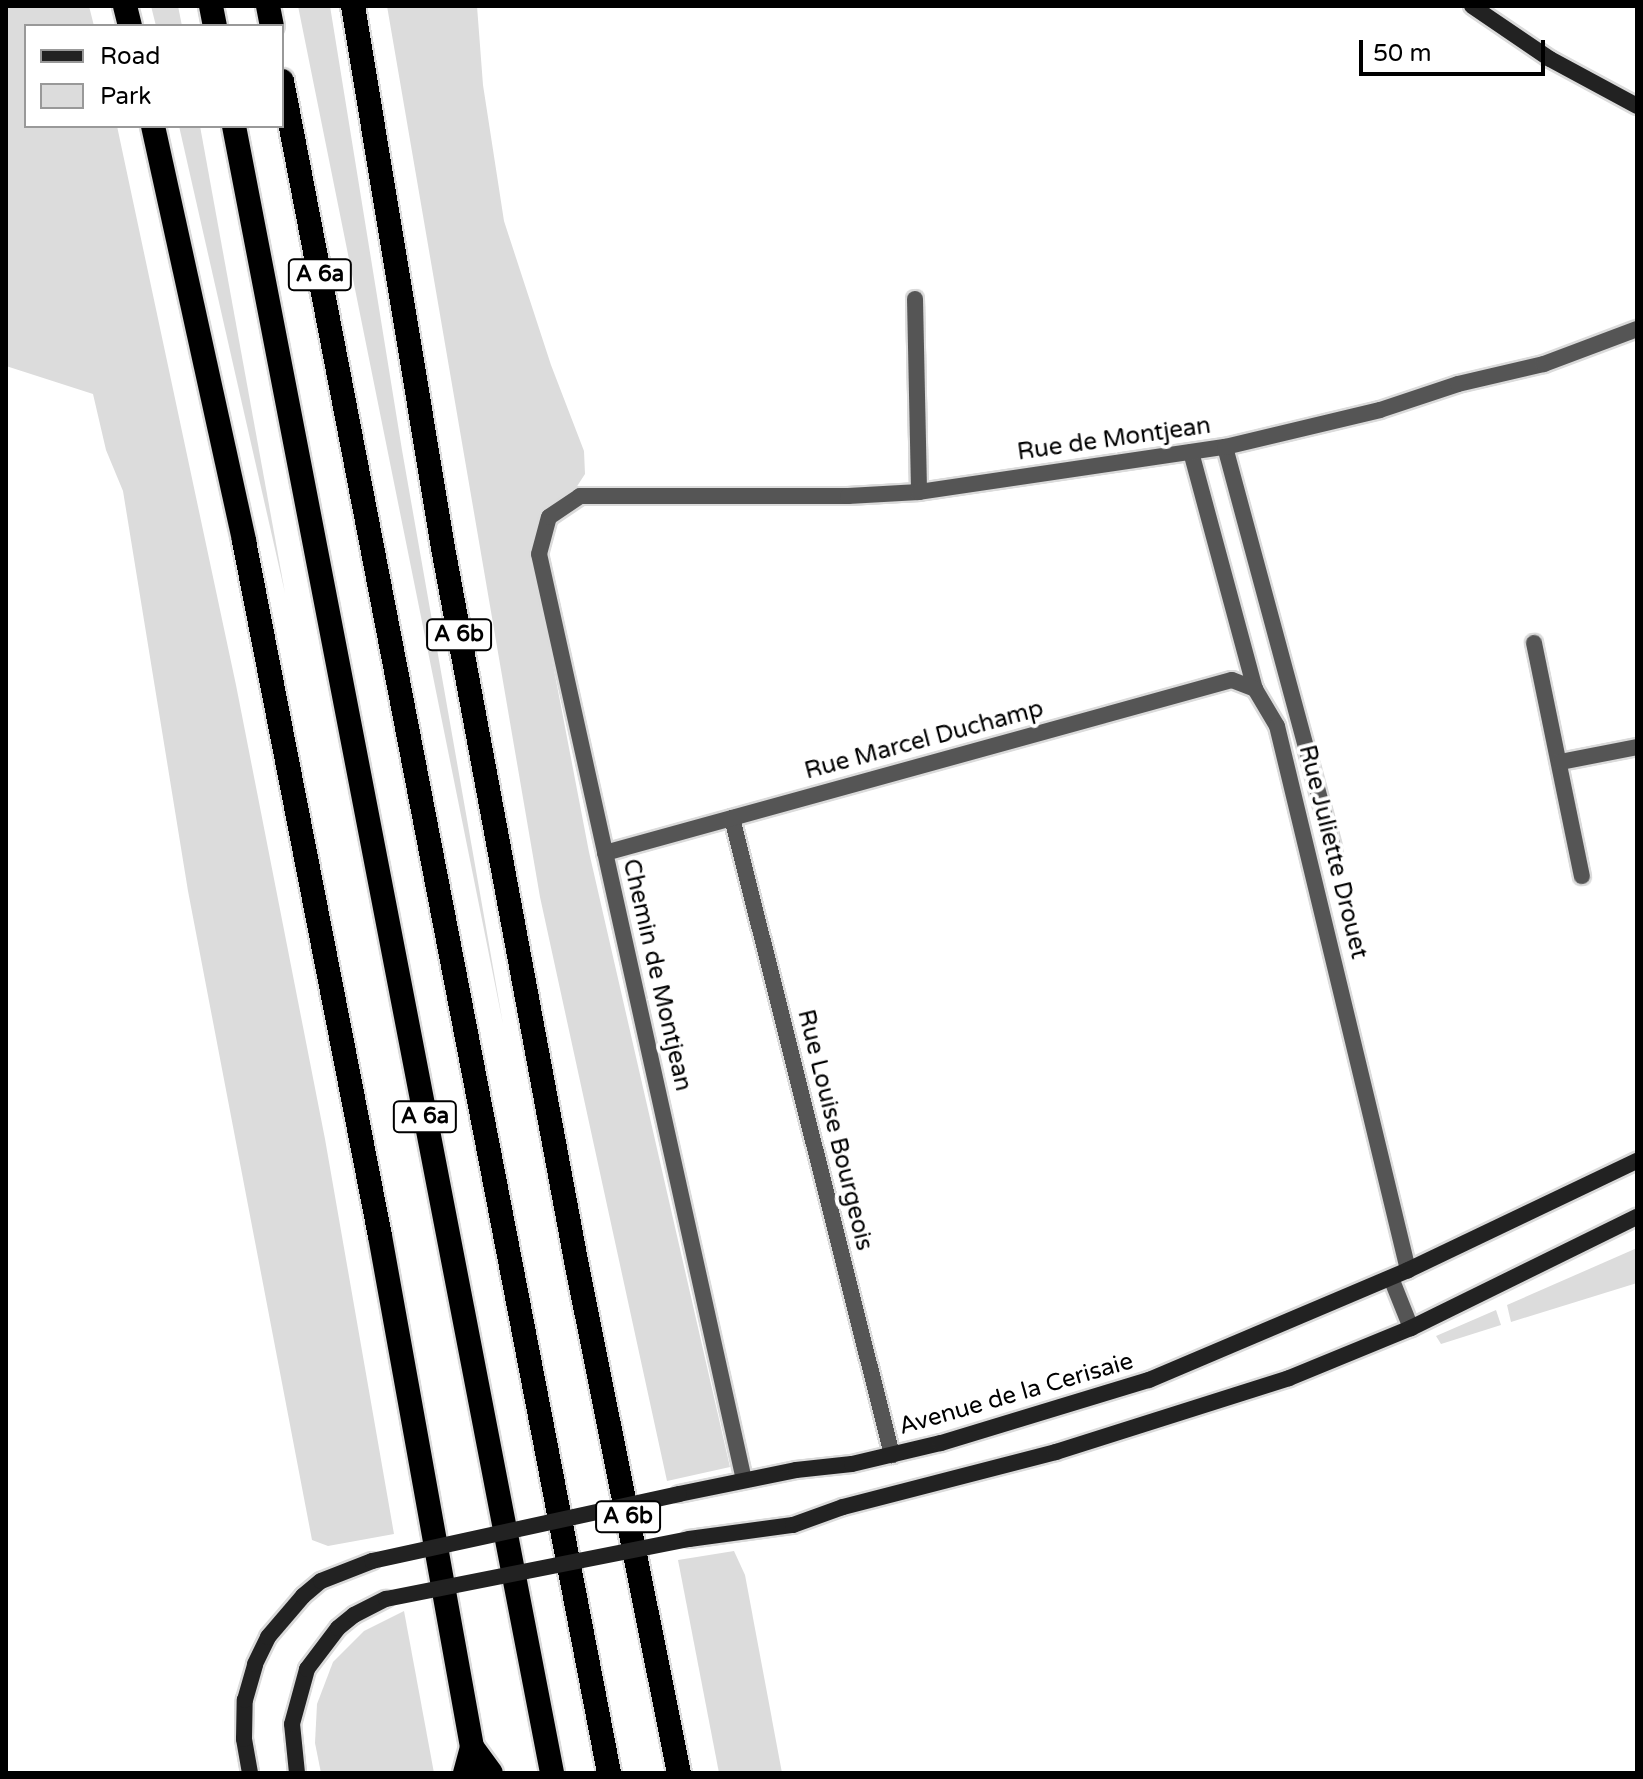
<!DOCTYPE html>
<html>
<head>
<meta charset="utf-8">
<style>
	body { margin:0 }
	#map { position:relative; width:1643px; height:1779px; overflow:hidden; background:#fff; font-family:"Varela Round",sans-serif }
	div>[style] { position:absolute }
	[style*='--x'] { left:calc(var(--x)*1px); top:calc(var(--y)*1px); width:calc(var(--w)*1px); rotate:calc(var(--a)*1deg) }
	.green>* { inset:0; background:#dcdcdc }
	.roads { filter:drop-shadow(2px 0 #dbdbdb) drop-shadow(-2px 0 #dbdbdb) drop-shadow(0 2px #dbdbdb) drop-shadow(0 -2px #dbdbdb) }
	.street>* { height:16px; margin:-8px; padding:0 8px; transform-origin:8px; border-radius:8px; background:#555 }
	.secondary>* { height:16px; margin:-8px; padding:0 8px; transform-origin:8px; border-radius:8px; background:#222 }
	.highway>* { height:24px; margin:-12px; padding:0 12px; transform-origin:12px; border-radius:12px; background:#000 }
	.secondary-bridge>* { height:16px; margin:-8px; padding:0 8px; transform-origin:8px; border-radius:8px; background:#222 }
	span { translate:-50% -50%; white-space:nowrap; text-align:center; line-height:1.15; -webkit-text-stroke:8px #fff; paint-order:stroke }
	.shield-label span { padding:2px 6px; background:#fff; border:2px solid; border-radius:6px; -webkit-text-stroke-width:0 }
	.shield-label { font-size:22px; color:#000; font-weight:700 }
	.street-label { font-size:24px; color:#000 }
	.frame { position:absolute; inset:0; border:8px solid #000; pointer-events:none }
	.legend { position:absolute; left:24px; top:24px; width:260px; height:104px; box-sizing:border-box; background:#fff; border:2px solid #999; margin:0; padding:10px 14px; list-style:none; font-size:24px; color:#000 }
	.legend li { display:flex; align-items:center; gap:16px; height:40px }
	.legend b { width:40px; border:2px solid #999 }
	.scale { position:absolute; left:1359px; top:40px; width:186px; height:36px; box-sizing:border-box; border:4px solid #000; border-top:0; padding-left:10px; font-size:24px; line-height:28px; white-space:nowrap; color:#000; -webkit-text-stroke:6px #fff; paint-order:stroke }
</style>
</head>
<body>
<div id="map">
	<div class="green">
		<div style="clip-path:polygon(6px 6px,89px 6px,94px 26px,26px 26px,26px 126px,117px 126px,236px 685px,325px 1139px,394px 1534px,328px 1546px,312px 1540px,188px 891px,123px 491px,106px 450px,93px 394px,6px 366px)"></div>
		<div style="clip-path:polygon(151px 6px,178px 6px,182px 26px,156px 26px)"></div>
		<div style="clip-path:polygon(298px 6px,330px 6px,402px 450px,503px 1024px)"></div>
		<div style="clip-path:polygon(387px 6px,477px 6px,483px 85px,504px 221px,551px 365px,584px 451px,585px 474px,537px 548px,536px 576px,589px 852px,730px 1467px,667px 1481px,540px 897px)"></div>
		<div style="clip-path:polygon(179px 126px,200px 126px,285px 593px)"></div>
		<div style="clip-path:polygon(1637px 1248px,1637px 1283px,1511px 1322px,1507px 1305px)"></div>
		<div style="clip-path:polygon(1496px 1310px,1501px 1325px,1441px 1344px,1436px 1336px)"></div>
		<div style="clip-path:polygon(734px 1551px,745px 1575px,782px 1773px,719px 1773px,678px 1560px)"></div>
		<div style="clip-path:polygon(404px 1611px,434px 1773px,321px 1773px,315px 1743px,317px 1704px,333px 1662px,364px 1631px)"></div>
	</div>
	<div class="roads">
		<div class="street">
			<div style="--x:915;--y:299;--w:193;--a:88.8"></div>
			<div style="--x:1225;--y:447;--w:417;--a:74.9"></div>
			<div style="--x:1191;--y:452;--w:245;--a:74.9"></div>
			<div style="--x:1255;--y:689;--w:43;--a:59.3"></div>
			<div style="--x:1277;--y:726;--w:560;--a:76.46"></div>
			<div style="--x:1534;--y:643;--w:238;--a:78.4"></div>
			<div style="--x:1560;--y:762;--w:78;--a:-11"></div>
			<div style="--x:732;--y:818;--w:657;--a:75.9"></div>
			<div style="--x:605;--y:853;--w:650;--a:-15.43"></div>
			<div style="--x:1232;--y:680;--w:25;--a:21"></div>
			<div style="--x:1391;--y:1278;--w:54;--a:68.2"></div>
			<div style="--x:744;--y:1480;--w:948;--a:-102.48"></div>
			<div style="--x:539;--y:554;--w:38;--a:-75"></div>
			<div style="--x:549;--y:517;--w:37;--a:-34"></div>
			<div style="--x:580;--y:496;--w:268;--a:0"></div>
			<div style="--x:848;--y:496;--w:71;--a:-3.2"></div>
			<div style="--x:919;--y:492;--w:309;--a:-8.4"></div>
			<div style="--x:1225;--y:447;--w:159;--a:-13.4"></div>
			<div style="--x:1380;--y:410;--w:82;--a:-18.4"></div>
			<div style="--x:1458;--y:384;--w:88;--a:-13.1"></div>
			<div style="--x:1544;--y:364;--w:99;--a:-20.6"></div>
		</div>
		<div class="secondary">
			<div style="--x:1472;--y:6;--w:94;--a:34.2"></div>
			<div style="--x:1550;--y:59;--w:99;--a:28.4"></div>
			<div style="--x:679;--y:1494;--w:119;--a:-11.6"></div>
			<div style="--x:796;--y:1470;--w:56;--a:-6.1"></div>
			<div style="--x:852;--y:1464;--w:91;--a:-13.3"></div>
			<div style="--x:941;--y:1443;--w:217;--a:-16.9"></div>
			<div style="--x:1149;--y:1380;--w:281;--a:-23"></div>
			<div style="--x:1408;--y:1270;--w:254;--a:-25.5"></div>
			<div style="--x:689;--y:1539;--w:105;--a:-7.7"></div>
			<div style="--x:793;--y:1525;--w:53;--a:-19.8"></div>
			<div style="--x:843;--y:1507;--w:220;--a:-14.5"></div>
			<div style="--x:1056;--y:1452;--w:244;--a:-17.6"></div>
			<div style="--x:1289;--y:1378;--w:132;--a:-22.3"></div>
			<div style="--x:1411;--y:1328;--w:252;--a:-26.2"></div>
			<div style="--x:250;--y:1773;--w:35;--a:-100"></div>
			<div style="--x:244;--y:1739;--w:39;--a:-89"></div>
			<div style="--x:245;--y:1700;--w:37;--a:-74"></div>
			<div style="--x:255;--y:1664;--w:30;--a:-64"></div>
			<div style="--x:268;--y:1637;--w:54;--a:-49.5"></div>
			<div style="--x:303;--y:1596;--w:23;--a:-40"></div>
			<div style="--x:321;--y:1581;--w:55;--a:-21.4"></div>
			<div style="--x:297;--y:1773;--w:49;--a:-95.8"></div>
			<div style="--x:292;--y:1724;--w:57;--a:-74.7"></div>
			<div style="--x:307;--y:1669;--w:51;--a:-52.9"></div>
			<div style="--x:338;--y:1628;--w:21;--a:-39"></div>
			<div style="--x:354;--y:1615;--w:36;--a:-27"></div>
		</div>
		<div class="highway">
			<div style="--x:125;--y:6;--w:21;--a:76"></div>
			<div style="--x:211;--y:6;--w:20;--a:79"></div>
			<div style="--x:268;--y:6;--w:20;--a:79"></div>
			<div style="--x:353;--y:6;--w:549;--a:80.57"></div>
			<div style="--x:443;--y:548;--w:725;--a:79.43"></div>
			<div style="--x:576;--y:1261;--w:522;--a:78.63"></div>
			<div style="--x:282;--y:81;--w:1723;--a:79.06"></div>
			<div style="--x:153;--y:126;--w:425;--a:77.6"></div>
			<div style="--x:244;--y:541;--w:708;--a:78.93"></div>
			<div style="--x:380;--y:1236;--w:519;--a:79.79"></div>
			<div style="--x:472;--y:1747;--w:27;--a:105"></div>
			<div style="--x:234;--y:126;--w:1677;--a:79.07"></div>
			<div style="--x:472;--y:1747;--w:32;--a:54"></div>
		</div>
	</div>
	<div class="secondary-bridge">
		<div style="--x:372;--y:1561;--w:314;--a:-12.3"></div>
		<div style="--x:386;--y:1599;--w:309;--a:-11.2"></div>
	</div>
	<div class="shield-label">
		<span style="left:320px;top:275px">A 6a</span>
		<span style="left:459px;top:635px">A 6b</span>
		<span style="left:425px;top:1117px">A 6a</span>
		<span style="left:628px;top:1517px">A 6b</span>
	</div>
	<div class="street-label">
		<span style="left:1114px;top:439px;rotate:-8deg">Rue de Montjean</span>
		<span style="left:924px;top:740px;rotate:-15deg">Rue Marcel Duchamp</span>
		<span style="left:1333px;top:852px;rotate:76deg">Rue Juliette Drouet</span>
		<span style="left:657px;top:975px;rotate:77deg">Chemin de Montjean</span>
		<span style="left:835px;top:1130px;rotate:76deg">Rue Louise Bourgeois</span>
		<span style="left:1016px;top:1394px;rotate:-16deg">Avenue de la Cerisaie</span>
	</div>
	<div class="frame"></div>
	<ul class="legend">
	<li><b style="height:10px;background:#222"></b>Road</li>
	<li><b style="height:22px;background:#dcdcdc"></b>Park</li>
	</ul>
	<div class="scale">50 m</div>
</div>
</body>
</html>
